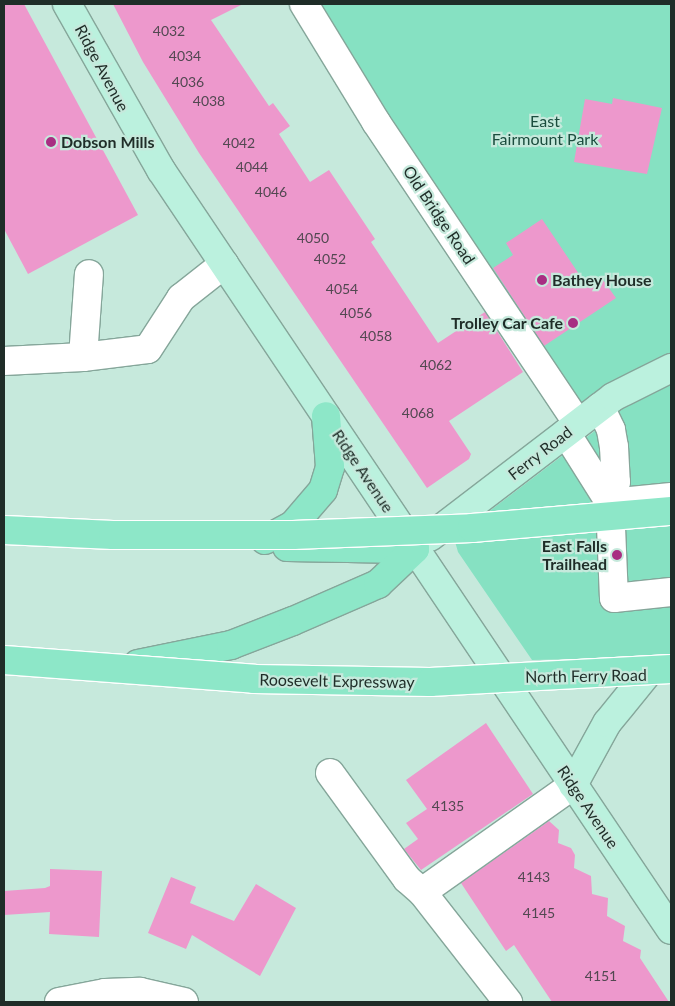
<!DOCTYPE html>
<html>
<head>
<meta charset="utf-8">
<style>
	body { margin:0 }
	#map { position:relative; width:675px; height:1006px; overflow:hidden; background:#c6e9dc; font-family:Lato,sans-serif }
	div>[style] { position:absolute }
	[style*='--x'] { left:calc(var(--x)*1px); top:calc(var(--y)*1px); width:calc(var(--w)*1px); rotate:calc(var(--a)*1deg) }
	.green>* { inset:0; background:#86e1c2 }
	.building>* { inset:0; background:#ed98cc }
	.roads { filter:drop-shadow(1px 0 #85a69a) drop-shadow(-1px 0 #85a69a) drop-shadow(0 1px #85a69a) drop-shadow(0 -1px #85a69a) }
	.minor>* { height:28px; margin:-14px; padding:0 14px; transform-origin:14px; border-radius:14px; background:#fff }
	.major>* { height:28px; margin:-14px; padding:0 14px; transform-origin:14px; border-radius:14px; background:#bbf1de }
	.highway>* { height:28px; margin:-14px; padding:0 14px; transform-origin:14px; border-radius:14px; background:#8de7c8 }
	.bridges { filter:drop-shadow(1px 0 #fff) drop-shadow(-1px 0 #fff) drop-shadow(0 1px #fff) drop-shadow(0 -1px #fff) }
	.highway-bridge>* { height:28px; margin:-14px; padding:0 14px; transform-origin:14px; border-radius:14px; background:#8de7c8 }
	.dots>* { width:14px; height:14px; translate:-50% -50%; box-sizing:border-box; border:2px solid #c6e9dc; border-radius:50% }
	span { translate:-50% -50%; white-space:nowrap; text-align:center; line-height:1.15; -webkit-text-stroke:4.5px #c6e9dc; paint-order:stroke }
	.number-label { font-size:14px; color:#524851 }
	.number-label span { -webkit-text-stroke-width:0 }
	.street-label { font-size:16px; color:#1f2d28 }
	.park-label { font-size:16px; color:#1b4d3e }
	.poi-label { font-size:16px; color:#1f2d28; font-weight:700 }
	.left { translate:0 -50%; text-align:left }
	.right { translate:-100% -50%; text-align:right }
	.frame { position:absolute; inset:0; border:5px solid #1f2d28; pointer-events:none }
</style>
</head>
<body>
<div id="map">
	<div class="green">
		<div style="clip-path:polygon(318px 4px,671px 4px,671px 657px,532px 660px,458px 552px,454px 538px,596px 430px,382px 115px)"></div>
	</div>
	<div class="building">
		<div style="clip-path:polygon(4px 4px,24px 4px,138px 215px,28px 274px,4px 229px)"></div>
		<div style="clip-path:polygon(113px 4px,243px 4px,211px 20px,269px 106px,273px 103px,290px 126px,279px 134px,310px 182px,329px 170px,375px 239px,371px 242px,438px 343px,485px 312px,523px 372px,449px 421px,471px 454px,469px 459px,427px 488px,199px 153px,143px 62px)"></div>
		<div style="clip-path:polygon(613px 98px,662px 108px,647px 174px,574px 162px,585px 99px,612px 104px)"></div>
		<div style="clip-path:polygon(542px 219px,587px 286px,601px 277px,616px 298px,544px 346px,493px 268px,513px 255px,506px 243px)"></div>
		<div style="clip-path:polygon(486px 723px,533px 794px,421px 870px,404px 849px,418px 839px,406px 823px,427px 809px,406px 780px)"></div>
		<div style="clip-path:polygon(549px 821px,559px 830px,558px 843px,571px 848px,575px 855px,574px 868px,591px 876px,592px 894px,608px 898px,607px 916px,625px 926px,623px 941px,641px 950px,640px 958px,669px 1002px,552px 1002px,514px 945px,506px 951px,492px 930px,461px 883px)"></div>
		<div style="clip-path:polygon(50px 869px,102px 871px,99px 937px,49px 934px,50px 912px,4px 915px,4px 891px,45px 888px,50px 886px)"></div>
		<div style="clip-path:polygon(171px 877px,196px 887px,190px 903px,234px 921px,256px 884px,296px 908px,260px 976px,192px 935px,186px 949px,148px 933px)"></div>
	</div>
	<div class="roads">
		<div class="minor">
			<div style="--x:304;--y:4;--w:138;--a:58.6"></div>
			<div style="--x:376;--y:122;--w:363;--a:56.2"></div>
			<div style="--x:83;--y:357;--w:83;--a:-85.9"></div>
			<div style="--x:4;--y:361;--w:79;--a:-2.9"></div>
			<div style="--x:83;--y:357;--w:65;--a:-7"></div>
			<div style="--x:148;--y:349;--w:61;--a:-57.1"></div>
			<div style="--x:181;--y:298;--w:55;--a:-38.3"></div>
			<div style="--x:600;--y:407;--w:25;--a:64"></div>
			<div style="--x:611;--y:430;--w:17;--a:80"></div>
			<div style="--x:614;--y:447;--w:35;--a:87"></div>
			<div style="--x:616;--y:482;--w:22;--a:106"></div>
			<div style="--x:566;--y:433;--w:83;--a:57.8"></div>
			<div style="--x:671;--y:497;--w:61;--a:174.4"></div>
			<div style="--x:610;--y:503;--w:95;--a:87.6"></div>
			<div style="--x:614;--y:598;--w:57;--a:-6"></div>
			<div style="--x:330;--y:773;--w:131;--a:54"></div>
			<div style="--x:407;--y:879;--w:20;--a:41"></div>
			<div style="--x:422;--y:892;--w:140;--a:52"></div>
			<div style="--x:422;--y:892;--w:185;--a:-35.3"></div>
			<div style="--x:59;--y:1002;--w:47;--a:-11.1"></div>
			<div style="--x:105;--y:993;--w:35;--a:-2"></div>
			<div style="--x:140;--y:992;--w:45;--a:12.8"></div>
		</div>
		<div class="major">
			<div style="--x:67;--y:4;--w:191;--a:60.5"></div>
			<div style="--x:161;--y:170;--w:915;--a:56.14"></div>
			<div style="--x:430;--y:537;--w:230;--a:-37.4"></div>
			<div style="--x:613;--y:397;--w:65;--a:-26.6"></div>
			<div style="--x:573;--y:785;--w:71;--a:-61.3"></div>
			<div style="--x:607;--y:723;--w:62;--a:-50.9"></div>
		</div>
		<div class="highway">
			<div style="--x:265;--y:540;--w:32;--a:-28"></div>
			<div style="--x:293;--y:525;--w:46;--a:-49.4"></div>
			<div style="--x:323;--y:490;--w:24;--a:-73"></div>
			<div style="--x:330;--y:467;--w:51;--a:-94.5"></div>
			<div style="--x:287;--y:547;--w:128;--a:0.9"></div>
			<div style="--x:138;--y:664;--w:95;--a:-11.5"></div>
			<div style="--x:231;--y:645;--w:66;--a:-21.2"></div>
			<div style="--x:293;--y:621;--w:93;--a:-23.5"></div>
			<div style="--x:378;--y:584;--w:51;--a:-43.4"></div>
		</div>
	</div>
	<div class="bridges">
		<div class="highway-bridge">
			<div style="--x:4;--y:530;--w:109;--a:2.6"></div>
			<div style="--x:113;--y:535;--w:180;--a:0"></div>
			<div style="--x:293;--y:535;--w:179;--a:-2.2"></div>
			<div style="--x:472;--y:528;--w:200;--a:-4.9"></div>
			<div style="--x:4;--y:660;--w:251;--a:4.3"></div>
			<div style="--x:254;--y:679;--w:176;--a:1"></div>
			<div style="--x:430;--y:682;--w:241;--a:-3.1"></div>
		</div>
	</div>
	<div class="dots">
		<div style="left:51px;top:142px;background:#a82e82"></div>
		<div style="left:542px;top:280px;background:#a82e82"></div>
		<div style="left:573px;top:323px;background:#a82e82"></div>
		<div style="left:617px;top:555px;background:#a82e82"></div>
	</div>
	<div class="number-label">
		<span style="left:169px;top:31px">4032</span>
		<span style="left:185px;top:56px">4034</span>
		<span style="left:188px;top:82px">4036</span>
		<span style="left:209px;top:101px">4038</span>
		<span style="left:239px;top:143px">4042</span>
		<span style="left:252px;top:167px">4044</span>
		<span style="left:271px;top:192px">4046</span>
		<span style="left:313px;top:238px">4050</span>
		<span style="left:330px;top:259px">4052</span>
		<span style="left:342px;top:289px">4054</span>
		<span style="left:356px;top:313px">4056</span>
		<span style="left:376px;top:336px">4058</span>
		<span style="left:436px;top:365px">4062</span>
		<span style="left:418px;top:413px">4068</span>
		<span style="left:448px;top:806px">4135</span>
		<span style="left:534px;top:877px">4143</span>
		<span style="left:539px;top:913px">4145</span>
		<span style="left:601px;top:976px">4151</span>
	</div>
	<div class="street-label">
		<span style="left:102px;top:68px;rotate:62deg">Ridge Avenue</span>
		<span style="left:439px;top:215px;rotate:56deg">Old Bridge Road</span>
		<span style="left:540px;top:453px;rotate:-38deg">Ferry Road</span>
		<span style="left:363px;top:471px;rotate:56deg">Ridge Avenue</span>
		<span style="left:586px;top:676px;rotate:-1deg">North Ferry Road</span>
		<span style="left:337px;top:681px;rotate:1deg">Roosevelt Expressway</span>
		<span style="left:588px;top:807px;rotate:56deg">Ridge Avenue</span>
	</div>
	<div class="park-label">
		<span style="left:545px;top:130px">East<br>Fairmount Park</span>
	</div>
	<div class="poi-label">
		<span class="left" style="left:61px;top:142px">Dobson Mills</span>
		<span class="left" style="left:552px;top:280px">Bathey House</span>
		<span class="right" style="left:563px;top:323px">Trolley Car Cafe</span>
		<span class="right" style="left:607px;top:555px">East Falls<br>Trailhead</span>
	</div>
	<div class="frame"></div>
</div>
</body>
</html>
